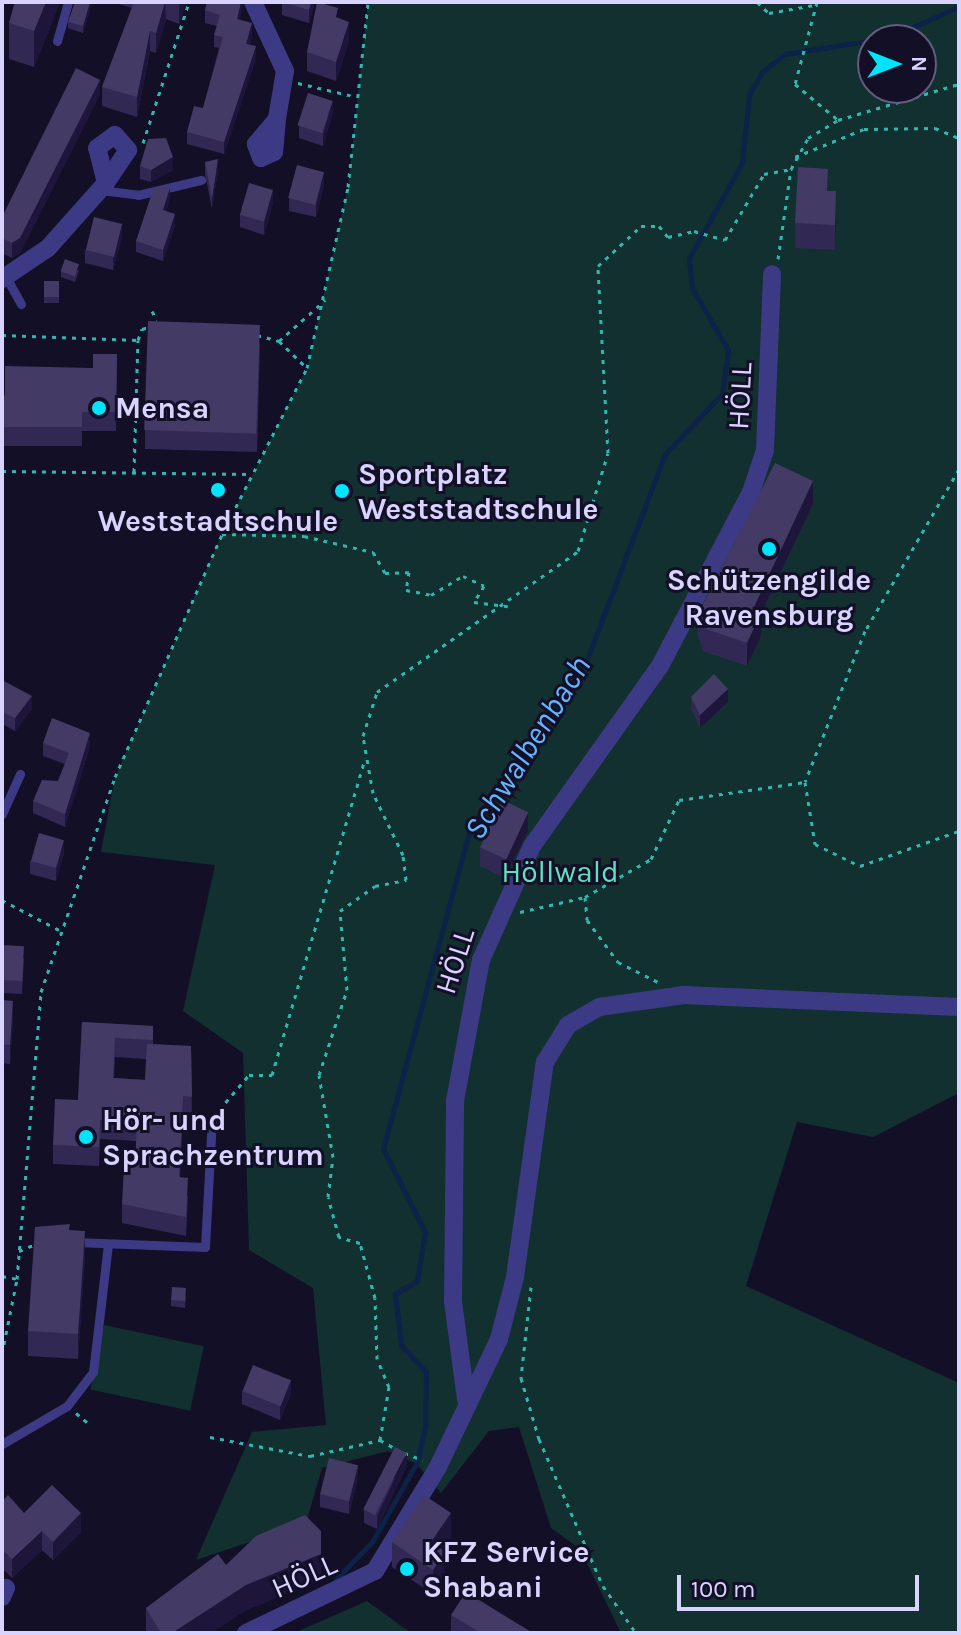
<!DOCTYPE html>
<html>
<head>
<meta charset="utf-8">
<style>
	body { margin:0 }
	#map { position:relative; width:961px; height:1635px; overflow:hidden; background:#130f26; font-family:Karla,sans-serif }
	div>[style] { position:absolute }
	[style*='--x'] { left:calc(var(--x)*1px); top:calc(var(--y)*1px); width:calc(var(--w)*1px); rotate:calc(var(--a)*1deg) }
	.green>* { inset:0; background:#12302f; transform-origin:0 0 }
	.stream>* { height:5px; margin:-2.5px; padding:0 2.5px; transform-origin:2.5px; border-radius:2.5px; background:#0c2248 }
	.path>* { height:3px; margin-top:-1.5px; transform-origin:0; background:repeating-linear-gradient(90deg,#2fb8b0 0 4px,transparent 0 10px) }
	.service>* { height:9px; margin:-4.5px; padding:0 4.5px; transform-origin:4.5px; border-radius:4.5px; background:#3d3a85 }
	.minor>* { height:18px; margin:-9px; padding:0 9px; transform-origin:9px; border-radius:9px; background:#3d3a85 }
	.wall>* { inset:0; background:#312854; transform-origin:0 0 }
	.shaded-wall>* { inset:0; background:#1d163a }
	.building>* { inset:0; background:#433a66; transform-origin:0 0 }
	.dots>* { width:22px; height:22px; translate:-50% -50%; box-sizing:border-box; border:4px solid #130f26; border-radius:50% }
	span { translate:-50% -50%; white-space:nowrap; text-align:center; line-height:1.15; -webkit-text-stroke:6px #130f26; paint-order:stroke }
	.street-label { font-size:30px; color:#d9d4ff }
	.poi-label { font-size:30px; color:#d9d4ff; font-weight:700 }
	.left { translate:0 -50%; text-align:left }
	.park-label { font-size:30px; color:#5fe0c0 }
	.water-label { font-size:32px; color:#62b6ff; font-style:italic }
	.frame { position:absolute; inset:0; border:4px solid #d9d4ff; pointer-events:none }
	.north { position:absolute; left:857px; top:24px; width:80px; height:80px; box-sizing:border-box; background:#130f26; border:2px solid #625e7d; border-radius:50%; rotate:90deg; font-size:22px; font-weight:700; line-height:32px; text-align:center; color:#d9d4ff }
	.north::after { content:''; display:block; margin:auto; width:28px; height:36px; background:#00e5ff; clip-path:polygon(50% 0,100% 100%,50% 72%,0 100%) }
	.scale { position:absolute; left:677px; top:1575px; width:242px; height:36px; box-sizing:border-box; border:4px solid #d9d4ff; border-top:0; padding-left:10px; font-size:24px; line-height:28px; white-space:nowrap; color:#d9d4ff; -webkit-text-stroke:6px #130f26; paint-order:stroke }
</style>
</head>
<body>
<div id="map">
	<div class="green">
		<div style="clip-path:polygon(evenodd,368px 2px,959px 2px,959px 1093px,873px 1137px,797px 1122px,746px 1286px,959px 1383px,959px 1633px,621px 1633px,580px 1549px,551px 1528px,519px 1427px,489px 1431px,441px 1493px,417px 1464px,388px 1451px,322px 1468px,306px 1523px,196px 1560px,252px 1432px,326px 1425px,313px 1288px,249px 1250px,243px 1053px,183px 1011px,215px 865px,101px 852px,115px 777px,222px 534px,307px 368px,348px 187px,368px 2px,873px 40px,921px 40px,921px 88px,873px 88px,873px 40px)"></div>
		<div style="left:104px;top:1325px;width:102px;height:66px;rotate:12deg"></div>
		<div style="clip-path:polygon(367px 1601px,411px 1633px,294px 1633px)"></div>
	</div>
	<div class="stream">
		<div style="--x:336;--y:1579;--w:52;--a:-45.8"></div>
		<div style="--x:372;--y:1542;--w:92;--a:-60.6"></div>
		<div style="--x:417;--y:1462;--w:37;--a:-77"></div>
		<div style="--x:425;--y:1426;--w:54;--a:-88.9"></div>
		<div style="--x:426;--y:1372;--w:37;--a:-133"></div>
		<div style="--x:401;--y:1345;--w:51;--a:-96.7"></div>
		<div style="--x:395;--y:1294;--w:26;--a:-31"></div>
		<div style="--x:417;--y:1281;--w:50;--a:-80.7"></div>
		<div style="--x:425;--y:1232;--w:93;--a:-116.8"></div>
		<div style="--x:383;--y:1149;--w:335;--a:-74.8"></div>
		<div style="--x:471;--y:826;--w:200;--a:-55"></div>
		<div style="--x:586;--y:662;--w:222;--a:-69.2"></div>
		<div style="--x:665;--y:454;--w:83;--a:-46.5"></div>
		<div style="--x:722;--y:394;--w:44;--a:-82.2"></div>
		<div style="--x:728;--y:350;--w:72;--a:-120.1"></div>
		<div style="--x:692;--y:288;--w:30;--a:-96"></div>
		<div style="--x:689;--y:258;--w:109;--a:-60.8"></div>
		<div style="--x:742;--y:163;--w:68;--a:-84.1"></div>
		<div style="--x:749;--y:95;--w:26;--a:-61"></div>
		<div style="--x:762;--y:72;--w:29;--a:-38"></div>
		<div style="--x:785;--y:54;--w:108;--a:-9"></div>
		<div style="--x:892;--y:37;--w:74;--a:-24.8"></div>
	</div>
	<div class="path">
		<div style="--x:757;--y:2;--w:16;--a:43"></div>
		<div style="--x:769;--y:13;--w:46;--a:-10.1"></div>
		<div style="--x:817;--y:2;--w:85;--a:105"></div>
		<div style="--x:795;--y:84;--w:56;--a:39.9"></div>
		<div style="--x:298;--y:83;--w:57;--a:13.3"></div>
		<div style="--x:143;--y:143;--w:148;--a:-71.9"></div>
		<div style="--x:795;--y:157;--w:74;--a:-22.1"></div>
		<div style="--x:864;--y:129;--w:71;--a:-0.8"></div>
		<div style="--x:935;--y:128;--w:26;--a:23"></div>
		<div style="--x:778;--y:259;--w:91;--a:-81.8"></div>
		<div style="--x:791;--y:169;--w:35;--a:-61"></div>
		<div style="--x:808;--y:138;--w:35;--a:-31"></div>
		<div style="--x:838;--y:120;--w:126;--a:-16.6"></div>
		<div style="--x:152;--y:311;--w:10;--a:61"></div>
		<div style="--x:2;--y:335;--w:136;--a:2.1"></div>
		<div style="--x:138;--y:340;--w:12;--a:-70"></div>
		<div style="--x:142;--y:329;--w:22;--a:-16"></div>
		<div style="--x:257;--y:335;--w:23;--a:15"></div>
		<div style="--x:279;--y:341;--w:62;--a:-41.7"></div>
		<div style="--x:279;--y:341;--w:39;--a:44"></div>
		<div style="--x:959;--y:469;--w:187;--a:120.1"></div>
		<div style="--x:865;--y:631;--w:162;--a:111.7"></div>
		<div style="--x:805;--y:782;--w:63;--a:80.8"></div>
		<div style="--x:815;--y:844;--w:50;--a:26.1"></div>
		<div style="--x:860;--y:866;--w:105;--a:-19.5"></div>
		<div style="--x:2;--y:471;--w:249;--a:0.7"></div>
		<div style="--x:134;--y:472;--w:132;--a:-88.3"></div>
		<div style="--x:222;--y:534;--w:82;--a:1.4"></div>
		<div style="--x:304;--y:536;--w:71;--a:13.1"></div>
		<div style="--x:373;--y:552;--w:24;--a:60"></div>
		<div style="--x:385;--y:573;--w:24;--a:-2"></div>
		<div style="--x:409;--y:572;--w:18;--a:99"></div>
		<div style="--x:406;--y:590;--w:25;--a:11"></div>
		<div style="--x:431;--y:595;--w:37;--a:-31"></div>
		<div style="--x:463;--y:576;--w:23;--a:25"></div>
		<div style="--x:484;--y:586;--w:19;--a:122"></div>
		<div style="--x:474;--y:602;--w:34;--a:7"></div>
		<div style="--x:585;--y:897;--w:23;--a:85"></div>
		<div style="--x:587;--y:920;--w:52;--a:53.6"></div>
		<div style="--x:618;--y:962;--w:45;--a:26.6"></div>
		<div style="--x:2;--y:900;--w:67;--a:27.7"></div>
		<div style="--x:520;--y:912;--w:67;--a:-13"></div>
		<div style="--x:585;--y:897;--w:76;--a:-29.9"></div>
		<div style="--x:651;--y:859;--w:65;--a:-64.6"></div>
		<div style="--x:679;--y:800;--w:127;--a:-8.1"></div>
		<div style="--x:219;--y:1110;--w:46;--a:-49.4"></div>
		<div style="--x:249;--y:1075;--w:23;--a:0"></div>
		<div style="--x:272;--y:1075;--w:330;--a:-73.6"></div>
		<div style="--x:19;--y:1251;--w:21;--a:-23"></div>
		<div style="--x:2;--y:1276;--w:15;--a:11"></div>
		<div style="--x:531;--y:1287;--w:92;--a:96.3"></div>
		<div style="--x:521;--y:1378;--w:64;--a:73.6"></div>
		<div style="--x:539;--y:1439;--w:160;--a:66.5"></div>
		<div style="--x:603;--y:1586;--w:57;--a:54.9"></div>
		<div style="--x:2;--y:1354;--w:76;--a:-78.7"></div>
		<div style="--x:17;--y:1279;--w:288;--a:-85.2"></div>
		<div style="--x:41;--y:992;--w:227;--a:-71"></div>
		<div style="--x:115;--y:777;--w:266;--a:-66.2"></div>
		<div style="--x:222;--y:534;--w:186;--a:-62.9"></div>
		<div style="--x:307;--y:368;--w:186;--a:-77.2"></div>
		<div style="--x:348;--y:187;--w:186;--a:-83.8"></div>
		<div style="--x:76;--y:1413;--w:17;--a:40"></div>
		<div style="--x:210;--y:1437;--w:102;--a:10.8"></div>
		<div style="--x:310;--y:1456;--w:72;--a:-12.9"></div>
		<div style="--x:380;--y:1440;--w:21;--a:29"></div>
		<div style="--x:380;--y:1440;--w:54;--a:-80.4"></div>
		<div style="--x:389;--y:1387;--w:30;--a:-113"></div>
		<div style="--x:377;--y:1359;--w:61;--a:-91.9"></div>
		<div style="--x:375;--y:1298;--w:57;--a:-105.3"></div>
		<div style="--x:360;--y:1243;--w:22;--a:-164"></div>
		<div style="--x:339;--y:1237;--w:41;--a:-105.4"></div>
		<div style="--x:328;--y:1197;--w:40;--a:-82.9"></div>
		<div style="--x:333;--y:1157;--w:83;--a:-99.7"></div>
		<div style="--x:319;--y:1075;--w:89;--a:-71.8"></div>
		<div style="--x:347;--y:990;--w:79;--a:-95.1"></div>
		<div style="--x:340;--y:911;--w:43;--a:-35.5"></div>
		<div style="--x:375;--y:886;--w:32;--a:-11"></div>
		<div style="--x:406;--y:880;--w:25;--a:-97"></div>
		<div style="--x:403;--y:855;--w:69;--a:-115.8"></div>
		<div style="--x:373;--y:793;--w:58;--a:-100"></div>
		<div style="--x:363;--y:736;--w:46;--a:-72.3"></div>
		<div style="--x:377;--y:692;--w:246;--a:-35"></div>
		<div style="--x:578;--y:551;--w:102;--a:-73"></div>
		<div style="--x:608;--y:453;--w:187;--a:-93.1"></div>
		<div style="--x:598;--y:266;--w:59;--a:-42.9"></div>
		<div style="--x:641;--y:226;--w:18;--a:0"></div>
		<div style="--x:659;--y:226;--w:14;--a:51"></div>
		<div style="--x:668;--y:237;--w:27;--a:-13"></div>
		<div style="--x:694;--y:231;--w:32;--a:16"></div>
		<div style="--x:725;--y:240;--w:77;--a:-59.4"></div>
		<div style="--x:764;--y:174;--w:27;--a:-10"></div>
		<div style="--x:404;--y:1453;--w:20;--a:20"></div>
	</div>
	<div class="service">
		<div style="--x:57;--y:41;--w:41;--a:-74.2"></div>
		<div style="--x:100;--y:190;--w:38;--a:7"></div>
		<div style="--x:138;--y:195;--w:65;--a:-13.4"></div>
		<div style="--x:6;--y:277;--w:31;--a:61"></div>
		<div style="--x:2;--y:814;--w:44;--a:-65.8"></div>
		<div style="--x:75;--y:1242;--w:130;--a:2.2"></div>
		<div style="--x:205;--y:1247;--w:129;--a:-86.9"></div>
		<div style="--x:2;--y:1444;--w:75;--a:-30.3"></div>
		<div style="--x:67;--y:1406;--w:43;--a:-52.6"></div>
		<div style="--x:93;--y:1372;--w:129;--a:-83.3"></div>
	</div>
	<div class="minor">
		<div style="--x:253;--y:2;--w:76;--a:65.1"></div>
		<div style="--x:285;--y:71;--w:49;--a:99.5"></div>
		<div style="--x:277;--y:119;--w:33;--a:95"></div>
		<div style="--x:274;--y:152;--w:14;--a:155"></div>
		<div style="--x:261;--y:158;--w:15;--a:-110"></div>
		<div style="--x:256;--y:144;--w:33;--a:-50"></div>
		<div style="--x:115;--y:135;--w:20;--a:49"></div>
		<div style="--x:128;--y:150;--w:40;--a:124"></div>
		<div style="--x:106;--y:183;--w:36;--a:-104"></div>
		<div style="--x:97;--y:148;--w:22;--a:-36"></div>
		<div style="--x:2;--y:279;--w:55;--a:-34"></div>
		<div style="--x:48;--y:248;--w:87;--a:-48.3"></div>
		<div style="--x:466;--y:1399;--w:99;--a:-97.6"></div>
		<div style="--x:453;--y:1301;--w:200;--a:-89.4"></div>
		<div style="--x:455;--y:1101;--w:143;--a:-79.6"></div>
		<div style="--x:481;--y:960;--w:125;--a:-65.9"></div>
		<div style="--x:532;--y:846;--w:221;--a:-54.6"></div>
		<div style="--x:660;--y:666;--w:196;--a:-62.4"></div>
		<div style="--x:751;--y:492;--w:44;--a:-71.6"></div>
		<div style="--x:765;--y:450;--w:176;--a:-87.7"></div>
		<div style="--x:2;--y:1597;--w:10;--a:-66"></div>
		<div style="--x:246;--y:1633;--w:143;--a:-25.7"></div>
		<div style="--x:375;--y:1571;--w:122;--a:-58.8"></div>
		<div style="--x:438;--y:1467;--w:142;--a:-64.5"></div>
		<div style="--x:499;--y:1339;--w:64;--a:-75.5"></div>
		<div style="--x:515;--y:1277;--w:217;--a:-82.1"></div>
		<div style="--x:545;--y:1062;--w:44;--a:-58.1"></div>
		<div style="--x:568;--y:1025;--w:36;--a:-30"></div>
		<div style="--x:599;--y:1007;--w:86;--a:-8"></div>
		<div style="--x:684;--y:995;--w:275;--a:2.5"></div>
	</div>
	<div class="wall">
		<div style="clip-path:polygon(15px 2px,60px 2px,34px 67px,9px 59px,9px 23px)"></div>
		<div style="clip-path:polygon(92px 2px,83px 33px,68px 28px,68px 22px)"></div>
		<div style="clip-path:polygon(119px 2px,186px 2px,179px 24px,166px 19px,156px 53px,150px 51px,137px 117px,102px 106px,102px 87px,132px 8px,119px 4px)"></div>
		<div style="clip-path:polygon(243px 2px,240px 20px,252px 36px,250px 44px,256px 58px,224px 154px,187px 144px,187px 132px,203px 108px,219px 48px,214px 47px,214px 35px,217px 26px,205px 23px,205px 10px)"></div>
		<div style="clip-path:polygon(282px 2px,315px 2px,309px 23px,282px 15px)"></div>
		<div style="clip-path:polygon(349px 41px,336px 81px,307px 71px,307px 52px)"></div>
		<div style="clip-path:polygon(100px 94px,20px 253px,12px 258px,2px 253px,2px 217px)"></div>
		<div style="clip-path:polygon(333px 113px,323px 146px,299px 138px,299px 126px)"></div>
		<div style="clip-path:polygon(205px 162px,218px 170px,212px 209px,205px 174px)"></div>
		<div style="clip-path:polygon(140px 166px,173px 170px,151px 182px,140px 179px)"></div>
		<div style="clip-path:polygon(324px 185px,316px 217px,289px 211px,289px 198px)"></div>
		<div style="clip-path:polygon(828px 191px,836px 216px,835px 250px,795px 248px,795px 223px)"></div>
		<div style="clip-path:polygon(170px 199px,166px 211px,175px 226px,163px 261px,136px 252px,136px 241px)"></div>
		<div style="clip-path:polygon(273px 203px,264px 235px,240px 227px,240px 215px)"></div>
		<div style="clip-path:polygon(122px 237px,113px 270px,85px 263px,85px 250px)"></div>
		<div style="clip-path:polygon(79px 270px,75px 282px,61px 277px,61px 271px)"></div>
		<div style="left:44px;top:281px;width:15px;height:22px"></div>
		<div style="clip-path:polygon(260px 343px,257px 452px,145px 449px,145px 430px)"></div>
		<div style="clip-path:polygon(117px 354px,116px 431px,82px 431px,82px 446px,2px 446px,2px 396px,93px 368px)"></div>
		<div style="clip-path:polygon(813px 504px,761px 614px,761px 636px,747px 666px,703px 651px,698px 637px,698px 614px)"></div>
		<div style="clip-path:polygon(2px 680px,32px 709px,15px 731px,2px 724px)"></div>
		<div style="clip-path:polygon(691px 697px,728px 702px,700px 728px,691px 709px)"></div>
		<div style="clip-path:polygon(43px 743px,90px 746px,65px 827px,33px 813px,33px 801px,58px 781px,65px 764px,43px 756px)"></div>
		<div style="clip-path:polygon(528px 831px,505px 878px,480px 866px,480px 847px)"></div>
		<div style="clip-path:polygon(64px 853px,56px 881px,30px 874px,30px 861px)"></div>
		<div style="clip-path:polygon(2px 945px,24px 959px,22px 994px,2px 993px)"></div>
		<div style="clip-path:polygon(2px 1000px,13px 1020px,10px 1064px,2px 1063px)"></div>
		<div style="clip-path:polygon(evenodd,82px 1022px,153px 1026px,153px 1044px,191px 1046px,192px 1116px,183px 1115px,180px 1177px,188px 1197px,186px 1236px,122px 1223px,122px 1204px,135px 1166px,136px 1141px,100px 1139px,99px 1166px,53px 1164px,53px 1145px,78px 1100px,82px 1022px,115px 1057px,146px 1059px,145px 1080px,114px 1078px,115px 1057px)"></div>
		<div style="clip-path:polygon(70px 1230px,85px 1256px,78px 1359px,28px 1356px,28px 1331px)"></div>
		<div style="clip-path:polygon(186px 1295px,185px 1308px,171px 1306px,171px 1300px)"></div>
		<div style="clip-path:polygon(242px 1391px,291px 1393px,280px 1420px,242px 1404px)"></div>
		<div style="clip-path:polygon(407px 1465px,377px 1529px,364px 1523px,364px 1510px)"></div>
		<div style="clip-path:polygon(358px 1478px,349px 1514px,320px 1507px,320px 1494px)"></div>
		<div style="clip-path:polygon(2px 1501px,24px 1513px,81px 1532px,53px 1560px,42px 1550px,12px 1578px,2px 1568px)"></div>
		<div style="clip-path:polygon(451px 1538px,442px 1550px,445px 1577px,433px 1594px,392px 1567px,392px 1542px)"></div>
		<div style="clip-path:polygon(226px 1565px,321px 1579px,246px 1610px,211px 1633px,146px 1633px,146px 1608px)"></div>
		<div style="clip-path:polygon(451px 1615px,533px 1633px,451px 1633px)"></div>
	</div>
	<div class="shaded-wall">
		<div style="clip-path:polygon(46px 2px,60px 2px,34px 67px,34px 31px)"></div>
		<div style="clip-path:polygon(90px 2px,92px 2px,83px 33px,83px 26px)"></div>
		<div style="clip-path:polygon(165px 2px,166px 19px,156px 53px,156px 33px)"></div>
		<div style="clip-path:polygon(180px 2px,186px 2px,179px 24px,179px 4px)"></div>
		<div style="clip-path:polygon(241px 2px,243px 2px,243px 8px,237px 31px,237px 19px)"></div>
		<div style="clip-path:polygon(311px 2px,315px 2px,309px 23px,309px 10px)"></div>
		<div style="clip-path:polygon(349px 22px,349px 41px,336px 81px,336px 62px)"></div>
		<div style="clip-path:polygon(252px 23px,252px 36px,246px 56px,246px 44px)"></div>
		<div style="clip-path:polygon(150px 31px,150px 51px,137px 117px,137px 97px)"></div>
		<div style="clip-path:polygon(256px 46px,256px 58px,224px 154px,224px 142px)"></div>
		<div style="clip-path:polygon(100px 80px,100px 94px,20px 253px,12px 258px,12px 243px)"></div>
		<div style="clip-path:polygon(333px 101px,333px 113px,323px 146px,323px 133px)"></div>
		<div style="clip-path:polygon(173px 157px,173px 170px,151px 182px,151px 170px)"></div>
		<div style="clip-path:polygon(218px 159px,218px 170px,212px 209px,212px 198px)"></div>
		<div style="clip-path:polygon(324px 172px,324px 185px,316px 217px,316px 204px)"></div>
		<div style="clip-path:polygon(170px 188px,170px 199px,163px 222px,163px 210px)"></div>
		<div style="clip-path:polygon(273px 190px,273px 203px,264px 235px,264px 222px)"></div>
		<div style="clip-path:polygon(836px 191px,836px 216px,835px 250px,835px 225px)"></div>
		<div style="clip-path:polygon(175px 214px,175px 226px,163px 261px,163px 250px)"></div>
		<div style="clip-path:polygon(122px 224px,122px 237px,113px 270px,113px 258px)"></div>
		<div style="clip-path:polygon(813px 481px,813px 504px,761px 614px,761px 636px,747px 666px,747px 643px,753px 609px)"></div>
		<div style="clip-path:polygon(728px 689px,728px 702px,700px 728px,700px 715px)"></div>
		<div style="clip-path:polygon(32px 696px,32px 709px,15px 731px,15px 718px)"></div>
		<div style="clip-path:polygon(90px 733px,90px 746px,65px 827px,65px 814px)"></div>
		<div style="clip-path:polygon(528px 812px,528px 831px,505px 878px,505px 859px)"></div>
		<div style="clip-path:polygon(64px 840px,64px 853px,56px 881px,56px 869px)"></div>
		<div style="clip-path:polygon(13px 1001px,13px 1020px,10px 1064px,10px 1045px)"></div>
		<div style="clip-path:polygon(85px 1231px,85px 1256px,78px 1359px,78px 1334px)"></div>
		<div style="clip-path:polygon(291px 1380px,291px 1393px,280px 1420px,280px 1407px)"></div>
		<div style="clip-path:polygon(407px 1453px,407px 1465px,377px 1529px,377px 1516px)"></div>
		<div style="clip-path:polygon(358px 1465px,358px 1478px,349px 1514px,349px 1501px)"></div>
		<div style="clip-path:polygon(81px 1513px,81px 1532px,53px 1560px,53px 1542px)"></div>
		<div style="clip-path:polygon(451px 1513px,451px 1538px,431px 1567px,431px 1542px)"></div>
		<div style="clip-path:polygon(42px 1531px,42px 1550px,12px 1578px,12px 1559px)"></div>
		<div style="clip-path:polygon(321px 1531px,321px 1579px,246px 1610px,211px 1633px,172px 1633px)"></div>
		<div style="clip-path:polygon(445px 1552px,445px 1577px,433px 1594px,433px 1570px)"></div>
	</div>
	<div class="building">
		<div style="clip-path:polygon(15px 2px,46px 2px,34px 31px,9px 23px)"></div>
		<div style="clip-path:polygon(75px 2px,90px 2px,83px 26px,68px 22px)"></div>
		<div style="clip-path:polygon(134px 2px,165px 2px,156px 33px,150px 31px,137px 97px,102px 87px)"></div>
		<div style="clip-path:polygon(207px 2px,241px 2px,237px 19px,252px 23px,246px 44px,256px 46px,224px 142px,187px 132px,194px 106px,203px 108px,223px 37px,214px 35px,220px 15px,205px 10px)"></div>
		<div style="clip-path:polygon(282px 2px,311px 2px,309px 10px)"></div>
		<div style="clip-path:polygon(317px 2px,338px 8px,336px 17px,349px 22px,336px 62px,307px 52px)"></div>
		<div style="clip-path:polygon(76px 68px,100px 80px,20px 238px,12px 243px,2px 238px,2px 217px)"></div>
		<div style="left:308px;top:93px;width:26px;height:34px;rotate:18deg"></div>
		<div style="clip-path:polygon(166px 138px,173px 157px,151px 170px,140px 166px,148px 139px)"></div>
		<div style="clip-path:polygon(218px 159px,212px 198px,205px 162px)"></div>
		<div style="left:297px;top:165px;width:28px;height:34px;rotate:15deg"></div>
		<div style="clip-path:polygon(798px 167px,828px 169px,827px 191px,836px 191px,835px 225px,795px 223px)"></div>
		<div style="left:249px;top:183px;width:25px;height:33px;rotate:16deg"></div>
		<div style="clip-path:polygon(154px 187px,170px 188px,163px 210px,175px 214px,163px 250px,136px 241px)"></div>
		<div style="left:94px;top:217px;width:29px;height:34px;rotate:14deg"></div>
		<div style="left:65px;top:259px;width:15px;height:13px;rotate:20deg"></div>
		<div style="left:44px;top:281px;width:15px;height:16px"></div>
		<div style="left:148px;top:321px;width:112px;height:109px;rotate:2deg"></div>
		<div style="clip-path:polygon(93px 354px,117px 354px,116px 412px,82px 412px,82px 427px,2px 427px,2px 396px,5px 396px,5px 366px,93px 368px)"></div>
		<div style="clip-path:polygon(775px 463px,813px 481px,753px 609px,761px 613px,747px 643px,703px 628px,698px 614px)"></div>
		<div style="clip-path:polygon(714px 674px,728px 689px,700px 715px,691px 697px)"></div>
		<div style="clip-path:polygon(2px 680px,32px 696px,15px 718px,2px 712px)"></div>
		<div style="clip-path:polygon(52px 718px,90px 733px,65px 814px,33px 801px,42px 780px,58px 781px,69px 753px,43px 743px)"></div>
		<div style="left:502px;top:800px;width:29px;height:52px;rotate:25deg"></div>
		<div style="left:39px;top:833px;width:26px;height:29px;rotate:16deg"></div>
		<div style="left:2px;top:945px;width:22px;height:35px;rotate:3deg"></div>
		<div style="clip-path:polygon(2px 1000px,13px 1001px,10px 1045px,2px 1044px)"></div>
		<div style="clip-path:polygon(82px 1022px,153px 1026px,153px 1040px,115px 1038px,113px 1078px,145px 1080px,147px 1044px,191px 1046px,192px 1097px,183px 1096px,179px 1177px,188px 1178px,186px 1217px,122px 1204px,124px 1165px,135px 1166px,137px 1122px,100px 1120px,99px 1147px,53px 1145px,55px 1099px,78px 1100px)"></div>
		<div style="clip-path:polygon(70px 1224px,69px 1230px,85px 1231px,78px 1334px,28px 1331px,35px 1227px)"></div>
		<div style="left:172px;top:1287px;width:14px;height:13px;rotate:4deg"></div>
		<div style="left:253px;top:1365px;width:41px;height:28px;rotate:22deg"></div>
		<div style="left:395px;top:1447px;width:13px;height:70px;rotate:27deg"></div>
		<div style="left:329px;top:1458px;width:30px;height:37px;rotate:14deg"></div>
		<div style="clip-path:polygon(52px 1485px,81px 1513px,53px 1542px,42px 1531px,12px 1559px,2px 1549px,2px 1501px,8px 1495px,24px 1513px)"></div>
		<div style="clip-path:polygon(424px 1495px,451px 1513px,431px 1542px,445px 1552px,433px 1570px,392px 1542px)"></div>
		<div style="clip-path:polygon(305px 1515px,321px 1531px,321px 1554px,246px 1585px,172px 1633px,161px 1633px,146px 1608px,218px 1554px,226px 1565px,256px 1536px)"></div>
		<div style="clip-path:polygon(466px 1592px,533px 1633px,481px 1633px,451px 1615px)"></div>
	</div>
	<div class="dots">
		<div style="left:99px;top:408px;background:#00e5ff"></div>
		<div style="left:218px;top:490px;background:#00e5ff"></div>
		<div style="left:342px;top:491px;background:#00e5ff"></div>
		<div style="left:769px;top:549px;background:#00e5ff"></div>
		<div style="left:86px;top:1137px;background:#00e5ff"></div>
		<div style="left:407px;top:1569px;background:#00e5ff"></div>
	</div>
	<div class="street-label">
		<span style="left:740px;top:396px;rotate:-87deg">HÖLL</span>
		<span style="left:455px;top:961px;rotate:-72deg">HÖLL</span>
		<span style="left:304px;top:1576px;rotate:-24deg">HÖLL</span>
	</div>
	<div class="poi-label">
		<span class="left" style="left:115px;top:408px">Mensa</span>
		<span class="left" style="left:358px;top:491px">Sportplatz<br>Weststadtschule</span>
		<span style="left:218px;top:521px">Weststadtschule</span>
		<span style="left:769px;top:597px">Schützengilde<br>Ravensburg</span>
		<span class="left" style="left:102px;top:1137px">Hör- und<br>Sprachzentrum</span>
		<span class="left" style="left:423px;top:1569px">KFZ Service<br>Shabani</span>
	</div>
	<div class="park-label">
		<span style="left:560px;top:872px">Höllwald</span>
	</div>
	<div class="water-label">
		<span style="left:528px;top:748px;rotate:-58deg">Schwalbenbach</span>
	</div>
	<div class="frame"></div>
	<div class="north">N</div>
	<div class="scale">100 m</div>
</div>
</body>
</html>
